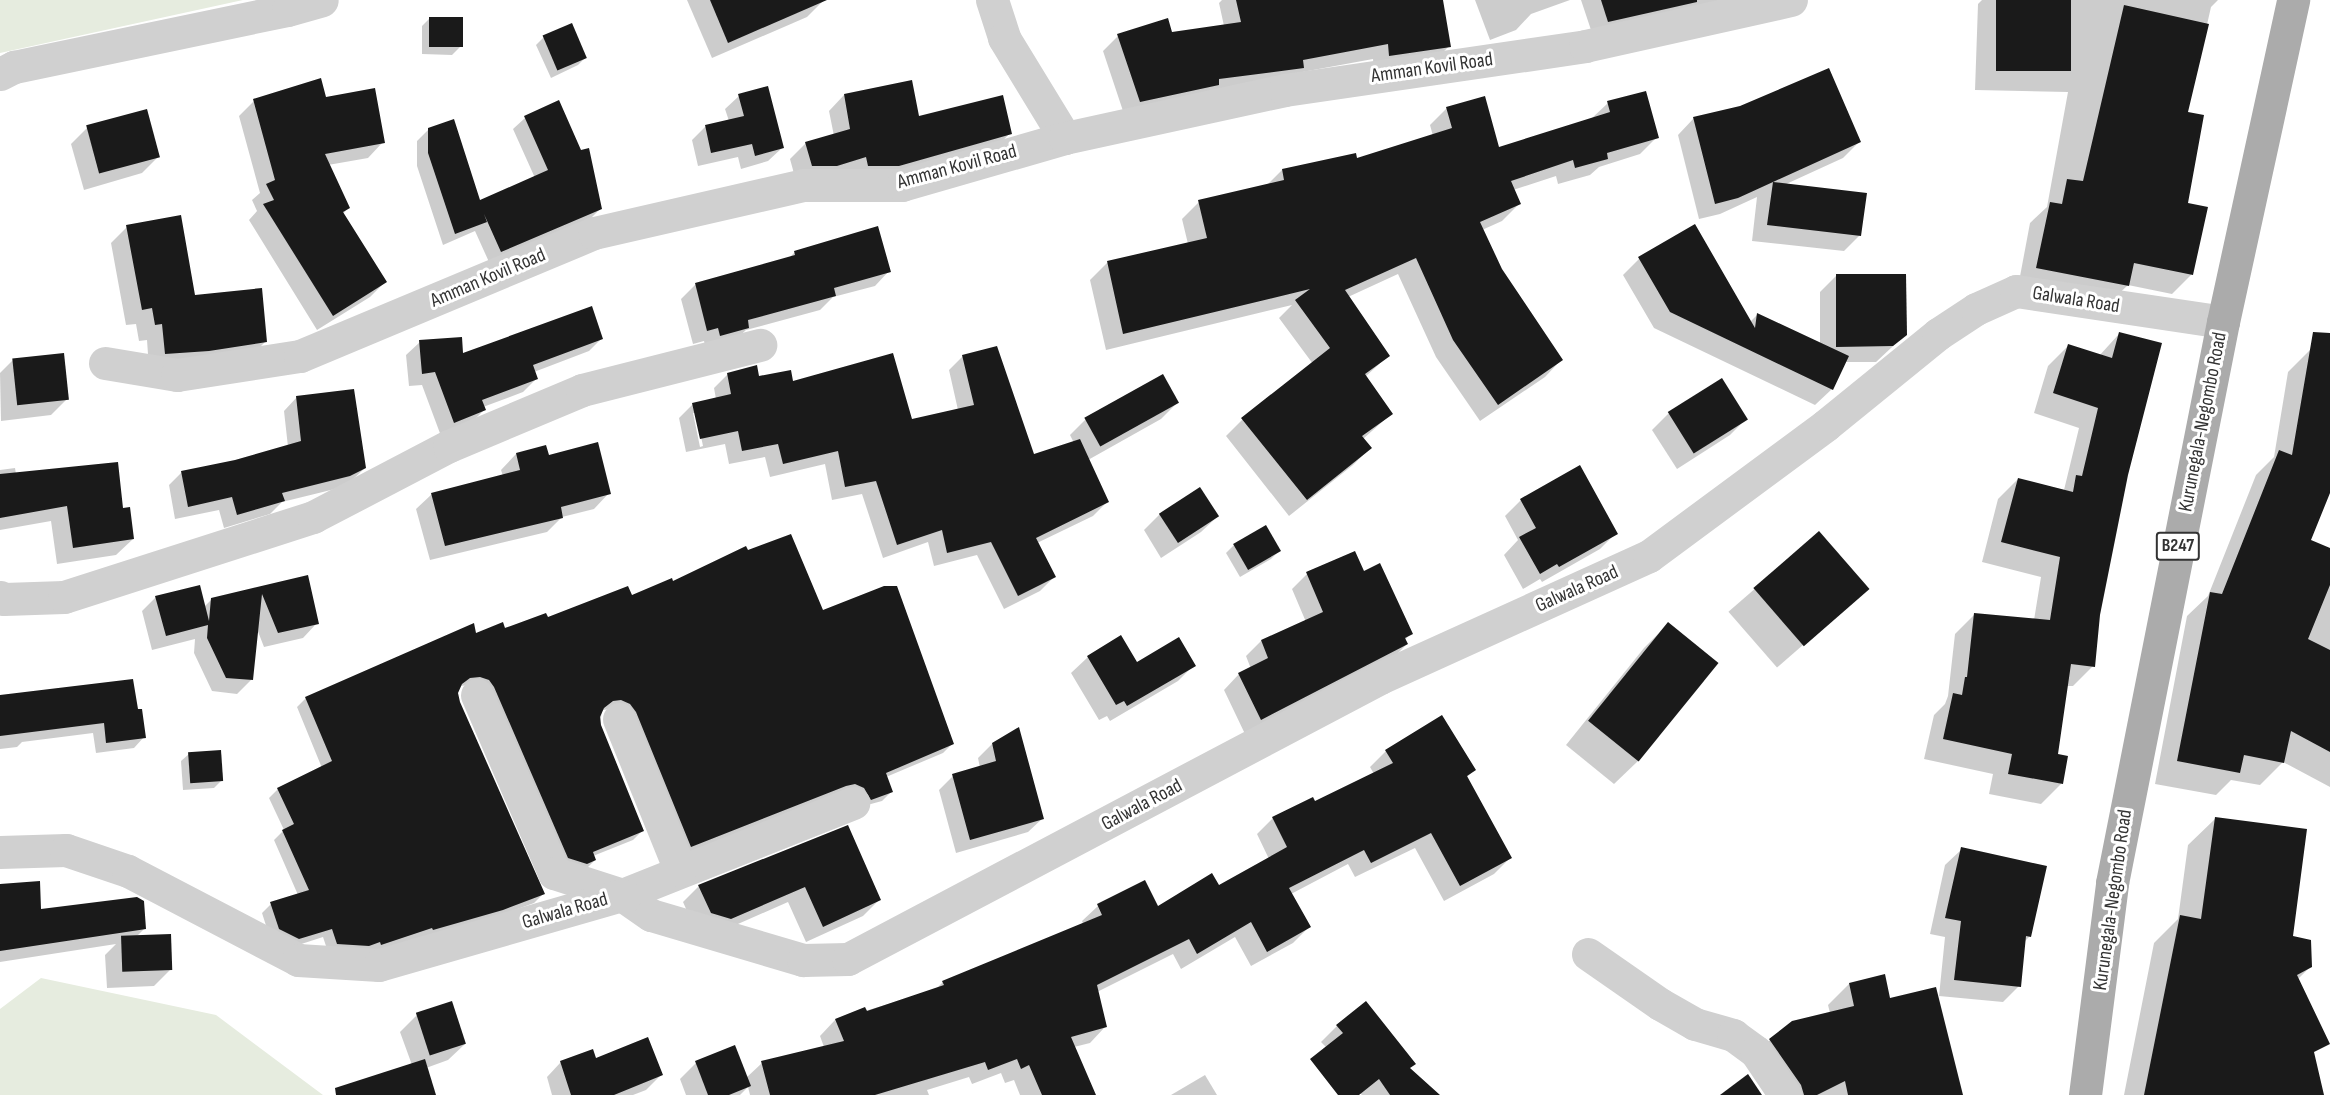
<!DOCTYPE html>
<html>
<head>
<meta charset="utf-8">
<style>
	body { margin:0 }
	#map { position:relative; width:2330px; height:1095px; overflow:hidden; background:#fff; font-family:"Sofia Sans Condensed",sans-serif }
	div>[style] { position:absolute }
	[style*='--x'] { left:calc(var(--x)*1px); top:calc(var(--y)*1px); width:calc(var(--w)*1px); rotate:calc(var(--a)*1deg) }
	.green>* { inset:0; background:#e6ecdf }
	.shadow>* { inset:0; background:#0003; transform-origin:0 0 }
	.building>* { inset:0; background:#1a1a1a; transform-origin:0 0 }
	.minor>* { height:33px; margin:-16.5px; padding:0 16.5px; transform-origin:16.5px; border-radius:16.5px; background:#d0d0d0 }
	.primary>* { height:33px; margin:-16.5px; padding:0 16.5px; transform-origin:16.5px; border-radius:16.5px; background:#ababab }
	span { translate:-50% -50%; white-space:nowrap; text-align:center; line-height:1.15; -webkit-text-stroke:6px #fff; paint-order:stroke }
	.shield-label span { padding:2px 4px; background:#fff; border:2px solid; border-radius:4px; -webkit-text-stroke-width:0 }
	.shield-label { font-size:18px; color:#333; font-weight:700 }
	.street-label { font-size:20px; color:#333 }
</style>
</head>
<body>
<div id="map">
	<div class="green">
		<div style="clip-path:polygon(0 0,243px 0,0 53px)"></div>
		<div style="clip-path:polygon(41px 978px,216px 1015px,323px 1095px,0 1095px,0 1009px)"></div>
	</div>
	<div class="shadow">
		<div style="clip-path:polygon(687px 0,824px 0,807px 17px,712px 58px)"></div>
		<div style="clip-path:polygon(1222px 0,1441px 0,1449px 46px,1434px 62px,1374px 70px,1373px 59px,1297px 73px,1125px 117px,1103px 51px,1118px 36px,1171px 33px,1224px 26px,1219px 3px)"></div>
		<div style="clip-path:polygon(1475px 0,1570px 0,1531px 14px,1516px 30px,1490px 40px)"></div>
		<div style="clip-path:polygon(1581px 0,1753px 0,1593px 36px)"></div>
		<div style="clip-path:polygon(1982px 0,2218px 0,2211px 7px,2187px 113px,2186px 204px,2191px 275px,2172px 294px,2128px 285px,2108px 304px,2018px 287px,2030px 223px,2047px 207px,2068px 92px,1975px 90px,1978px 4px)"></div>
		<div style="clip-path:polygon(430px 18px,460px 47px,452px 55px,422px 54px,422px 26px)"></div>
		<div style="clip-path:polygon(544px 37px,586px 57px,578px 65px,551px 78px,536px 45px)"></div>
		<div style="clip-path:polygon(844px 95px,918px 118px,1010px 133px,995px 149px,883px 181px,796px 181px,790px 159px,806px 143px,834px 136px,829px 111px)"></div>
		<div style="clip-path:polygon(739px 96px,782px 148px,768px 161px,741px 169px,738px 157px,698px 166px,692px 140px,705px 127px,729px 121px,725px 109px)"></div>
		<div style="clip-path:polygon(254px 101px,383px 142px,368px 158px,328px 165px,348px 208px,343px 214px,385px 282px,370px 297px,317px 330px,249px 220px,257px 211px,252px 200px,260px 193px,239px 116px)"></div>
		<div style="clip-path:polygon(1608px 103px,1657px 137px,1640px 154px,1599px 167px,1590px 175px,1558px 184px,1556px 176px,1513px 190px,1519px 204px,1502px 221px,1482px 230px,1500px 270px,1561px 360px,1545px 377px,1480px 421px,1436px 357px,1398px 274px,1348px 297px,1388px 356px,1365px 377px,1391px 414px,1363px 439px,1370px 448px,1353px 465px,1289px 516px,1226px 436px,1242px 420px,1313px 364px,1279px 318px,1292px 305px,1106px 350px,1090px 280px,1107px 263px,1188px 244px,1182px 219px,1199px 202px,1267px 185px,1282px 170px,1356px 160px,1433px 136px,1430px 125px,1447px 108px,1498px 148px,1591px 119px)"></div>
		<div style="clip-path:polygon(525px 118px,600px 209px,589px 220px,489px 262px,475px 231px,443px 245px,417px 166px,417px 141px,429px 129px,479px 202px,535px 178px,513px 129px)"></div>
		<div style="clip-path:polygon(1694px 118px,1859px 142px,1843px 158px,1784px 185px,1860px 235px,1844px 251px,1752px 241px,1757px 197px,1720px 214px,1699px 219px,1678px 135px)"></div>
		<div style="clip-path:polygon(87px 128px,158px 157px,142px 173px,84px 190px,71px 144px)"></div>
		<div style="clip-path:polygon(1694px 226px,1750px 322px,1757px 315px,1820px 344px,1820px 292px,1836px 276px,1906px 334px,1876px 362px,1844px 362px,1832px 389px,1815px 405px,1654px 328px,1623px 275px,1639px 259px)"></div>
		<div style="clip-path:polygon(127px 227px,194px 297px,265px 342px,249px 358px,149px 369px,147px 340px,139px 341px,136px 324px,126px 325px,111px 243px)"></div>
		<div style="clip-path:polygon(794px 253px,889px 271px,875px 286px,833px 297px,820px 310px,746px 330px,733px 342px,706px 349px,704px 341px,693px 344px,681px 299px,695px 285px,788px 259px)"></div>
		<div style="clip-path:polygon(2119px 334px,2126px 475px,2098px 615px,2093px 666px,2073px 686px,2066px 686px,2056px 755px,2061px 784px,2041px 804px,1989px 794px,1993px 774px,1924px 759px,1934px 715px,1945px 704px,1948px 696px,1955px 634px,1975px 614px,2034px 620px,2041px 577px,1982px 562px,1998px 499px,2018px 479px,2064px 490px,2079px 428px,2034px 413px,2048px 366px,2068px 346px,2099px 356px)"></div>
		<div style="clip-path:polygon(602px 338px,589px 351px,534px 372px,536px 379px,523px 392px,483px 407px,484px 410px,471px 423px,441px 436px,422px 385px,409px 386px,406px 355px,420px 342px,462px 355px)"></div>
		<div style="clip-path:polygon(2311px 349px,2330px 354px,2330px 488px,2309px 541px,2330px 550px,2330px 787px,2283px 762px,2260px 785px,2231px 780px,2216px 795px,2155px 784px,2187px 616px,2208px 596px,2256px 475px,2274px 457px,2288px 372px)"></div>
		<div style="clip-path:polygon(evenodd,963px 356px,1033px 456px,1074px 443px,1070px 435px,1086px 419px,1177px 403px,1161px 419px,1088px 460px,1107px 502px,1093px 516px,1037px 543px,1054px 577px,1040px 591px,1004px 609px,977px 555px,934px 566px,928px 542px,883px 558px,862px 494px,832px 500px,825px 464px,770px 477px,765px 457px,729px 464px,725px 444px,686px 452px,679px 418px,693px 404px,716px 399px,714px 388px,728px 374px,792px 383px,911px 421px,958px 410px,949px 370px,963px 356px,693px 413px,696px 413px,703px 446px,700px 447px,693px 413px)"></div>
		<div style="clip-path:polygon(13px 360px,67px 399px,51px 415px,1px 421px,0 373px)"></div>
		<div style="clip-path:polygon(297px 397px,365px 468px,351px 481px,335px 489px,282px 502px,270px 514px,224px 528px,219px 510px,175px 519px,169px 485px,182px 472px,236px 462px,288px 447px,284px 411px)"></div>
		<div style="clip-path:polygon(1668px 414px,1746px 419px,1730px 435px,1677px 469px,1652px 430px)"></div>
		<div style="clip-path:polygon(516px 454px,548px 457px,609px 493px,594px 509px,562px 517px,547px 532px,430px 560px,416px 509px,432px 494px,503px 476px,501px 470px)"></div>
		<div style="clip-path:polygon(15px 468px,16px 474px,121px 510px,133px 539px,116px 555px,57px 564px,51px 521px,0 530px,0 470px)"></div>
		<div style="clip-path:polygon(1521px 500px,1616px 533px,1600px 549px,1542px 582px,1540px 579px,1523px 589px,1504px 555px,1518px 540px,1505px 516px)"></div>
		<div style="clip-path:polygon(1160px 514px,1218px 516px,1201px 532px,1161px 558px,1144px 530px)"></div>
		<div style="left:1819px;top:533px;width:74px;height:120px;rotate:49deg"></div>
		<div style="clip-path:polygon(1234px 545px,1279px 551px,1271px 559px,1240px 577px,1226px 553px)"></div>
		<div style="clip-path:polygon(1363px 573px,1411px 633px,1405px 640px,1407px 644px,1391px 660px,1245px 734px,1224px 690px,1239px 674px,1251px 669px,1246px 656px,1261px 641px,1306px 622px,1292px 589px,1307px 574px)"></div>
		<div style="clip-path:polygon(307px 577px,317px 623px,303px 638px,264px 647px,257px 629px,251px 680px,237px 694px,212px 691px,194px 653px,195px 639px,152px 650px,142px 611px,156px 597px,204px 607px,212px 599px)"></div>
		<div style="clip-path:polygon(672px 583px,822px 612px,952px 744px,943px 753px,886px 777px,891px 792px,882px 801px,682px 855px,611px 709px,602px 710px,600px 726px,642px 831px,633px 840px,593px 856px,595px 860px,586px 869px,559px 867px,470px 685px,459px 686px,457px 693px,458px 703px,543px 894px,534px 903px,493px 918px,372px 953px,328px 952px,323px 937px,289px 948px,270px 938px,262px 913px,271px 904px,298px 895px,274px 840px,284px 830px,269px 798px,278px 789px,322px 768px,297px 707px,306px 698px,475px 635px,631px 597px)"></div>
		<div style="clip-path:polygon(1668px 624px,1638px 761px,1614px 784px,1566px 745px,1644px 648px)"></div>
		<div style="clip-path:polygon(1121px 637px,1136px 664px,1194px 665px,1178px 681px,1110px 721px,1107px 716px,1099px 720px,1071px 673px,1088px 657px)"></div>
		<div style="clip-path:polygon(0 696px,137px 711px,144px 737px,134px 748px,96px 753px,93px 733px,22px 742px,17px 747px,0 749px)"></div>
		<div style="clip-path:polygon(992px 744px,1043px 818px,1028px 832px,956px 853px,939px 790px,953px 776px,980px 768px,978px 758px)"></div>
		<div style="clip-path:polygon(1386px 751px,1474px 770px,1466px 778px,1510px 858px,1494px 874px,1444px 901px,1415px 848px,1355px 877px,1348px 864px,1291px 894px,1309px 927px,1293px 943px,1251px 966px,1235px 937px,1181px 969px,1173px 954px,1097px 992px,1105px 1027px,1090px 1043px,1074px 1047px,1094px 1095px,1020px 1095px,1014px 1080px,1005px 1083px,1001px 1073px,972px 1084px,969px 1077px,927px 1090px,929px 1095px,750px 1095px,748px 1087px,740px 1095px,686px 1095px,680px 1079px,696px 1063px,746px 1078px,762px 1063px,824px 1047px,820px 1036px,835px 1020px,935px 990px,943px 982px,1083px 924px,1082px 921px,1098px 906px,1144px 882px,1157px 908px,1218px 887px,1269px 859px,1257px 834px,1273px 818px,1314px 803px,1374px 774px,1370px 767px)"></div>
		<div style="clip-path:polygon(189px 754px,222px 780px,214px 788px,183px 790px,181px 761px)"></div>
		<div style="clip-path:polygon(2215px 819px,2311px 966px,2298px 979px,2322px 1095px,2124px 1095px,2154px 943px,2178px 919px,2188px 845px)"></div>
		<div style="clip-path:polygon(847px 827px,879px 900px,863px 916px,806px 942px,788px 902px,713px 935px,695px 929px,683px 902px,699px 886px)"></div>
		<div style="clip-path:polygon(1962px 849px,2030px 936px,2024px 942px,2019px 986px,2003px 1002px,1939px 996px,1945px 937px,1930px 934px,1945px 865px)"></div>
		<div style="clip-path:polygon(0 890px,40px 911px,145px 928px,135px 938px,170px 970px,154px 986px,107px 988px,105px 955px,116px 944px,0 962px)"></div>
		<div style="clip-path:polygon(1849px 984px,1889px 1000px,1962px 1095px,1772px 1095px,1749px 1062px,1770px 1040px,1830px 1013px,1828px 1005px)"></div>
		<div style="clip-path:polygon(417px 1015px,465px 1044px,448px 1060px,426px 1068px,435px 1095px,364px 1095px,412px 1065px,400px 1032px)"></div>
		<div style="clip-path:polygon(1337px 1026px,1409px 1069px,1438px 1095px,1362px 1095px,1320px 1057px,1328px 1049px,1321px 1042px)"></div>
		<div style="clip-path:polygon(595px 1060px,661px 1075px,646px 1090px,633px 1095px,552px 1095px,547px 1077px,561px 1062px)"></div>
		<div style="clip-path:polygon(1205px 1075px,1217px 1095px,1171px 1095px)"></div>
	</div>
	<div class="building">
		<div style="clip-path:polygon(710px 0,827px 0,728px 43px)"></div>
		<div style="clip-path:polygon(1236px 0,1443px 0,1451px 47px,1389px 56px,1388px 44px,1303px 60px,1304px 68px,1219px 79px,1219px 85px,1140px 102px,1117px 34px,1168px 18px,1172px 32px,1241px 22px)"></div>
		<div style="clip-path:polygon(1601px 0,1697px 0,1697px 2px,1608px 22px)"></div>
		<div style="left:1996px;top:0;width:75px;height:71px"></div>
		<div style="clip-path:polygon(2124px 5px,2209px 24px,2188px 112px,2204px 115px,2188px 203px,2208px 207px,2193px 275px,2134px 263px,2129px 286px,2036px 268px,2050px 202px,2062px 204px,2067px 179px,2083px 181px)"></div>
		<div style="left:429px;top:17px;width:34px;height:30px"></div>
		<div style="left:572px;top:23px;width:38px;height:32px;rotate:67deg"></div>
		<div style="clip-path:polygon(1829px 68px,1861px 142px,1773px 182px,1867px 193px,1861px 236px,1767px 225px,1773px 182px,1738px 198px,1715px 204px,1693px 117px,1740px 106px)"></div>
		<div style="clip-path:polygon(321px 78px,326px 97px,375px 88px,385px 143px,325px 154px,350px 208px,343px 212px,387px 282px,333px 316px,263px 204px,274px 200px,266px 184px,275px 180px,253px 99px)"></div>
		<div style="clip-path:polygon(912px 80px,919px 116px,1003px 95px,1012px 134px,899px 166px,868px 166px,866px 157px,837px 166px,812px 166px,805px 142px,850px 129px,844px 94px)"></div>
		<div style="clip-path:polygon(768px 86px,784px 148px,755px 156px,752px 144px,711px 153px,705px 125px,744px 116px,738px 94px)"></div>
		<div style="clip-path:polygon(1646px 91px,1659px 138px,1607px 153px,1608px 159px,1575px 168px,1573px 160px,1511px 181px,1521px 204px,1480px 222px,1502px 269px,1563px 360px,1498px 405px,1453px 340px,1416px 258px,1345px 290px,1390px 356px,1365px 374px,1393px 414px,1362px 436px,1372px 448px,1307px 500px,1241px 418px,1330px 348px,1295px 300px,1310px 289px,1123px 334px,1107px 261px,1207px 238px,1198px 200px,1284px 180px,1282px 169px,1356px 153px,1357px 158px,1452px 128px,1446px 107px,1485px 96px,1499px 147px,1610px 112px,1607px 101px)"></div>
		<div style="clip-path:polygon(559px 100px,581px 150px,589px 148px,602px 209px,501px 252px,484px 214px,487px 222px,455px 234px,428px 153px,428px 128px,454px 119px,480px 200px,548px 170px,524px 116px)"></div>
		<div style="left:147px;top:109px;width:50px;height:63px;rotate:75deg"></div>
		<div style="clip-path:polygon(181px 215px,195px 295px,262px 288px,267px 342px,209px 351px,165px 354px,162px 324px,155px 325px,152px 308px,142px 310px,126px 225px)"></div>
		<div style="clip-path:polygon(1695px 224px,1755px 328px,1757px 313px,1849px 356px,1833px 390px,1670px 312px,1638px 257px)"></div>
		<div style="clip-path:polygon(878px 226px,891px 272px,834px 288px,836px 296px,748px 320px,749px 328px,720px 336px,718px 328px,707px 331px,695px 283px,795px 255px,794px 251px)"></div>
		<div style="clip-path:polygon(1836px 274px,1906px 274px,1907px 335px,1893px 346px,1836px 347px)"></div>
		<div style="clip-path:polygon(592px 306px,603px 339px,533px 365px,538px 379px,482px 400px,486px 410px,454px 423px,435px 372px,422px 374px,419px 340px,462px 337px,463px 353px)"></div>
		<div style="clip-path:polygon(2119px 332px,2162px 343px,2128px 475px,2100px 615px,2095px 667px,2071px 664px,2058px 754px,2068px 756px,2063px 784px,2008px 774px,2012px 754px,1943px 739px,1953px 693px,1962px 695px,1965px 677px,1967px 677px,1974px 613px,2050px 620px,2060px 557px,2001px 542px,2018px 478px,2073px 492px,2076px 475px,2082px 476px,2098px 408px,2053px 393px,2068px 344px,2112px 358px)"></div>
		<div style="clip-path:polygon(2313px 332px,2330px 333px,2330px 493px,2311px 540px,2330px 548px,2330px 585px,2308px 639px,2330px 650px,2330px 752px,2291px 731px,2284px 763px,2244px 755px,2240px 773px,2177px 761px,2210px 592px,2222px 594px,2279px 450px,2292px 455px)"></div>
		<div style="clip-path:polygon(997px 346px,1034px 454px,1080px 439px,1109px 502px,1036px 538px,1056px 577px,1018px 596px,991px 542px,947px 553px,942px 530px,897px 545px,876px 481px,845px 487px,838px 451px,783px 464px,778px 444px,742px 451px,738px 431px,700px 439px,692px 403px,731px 394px,727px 373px,757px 365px,759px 376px,791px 370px,793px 381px,893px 353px,912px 419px,974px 405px,962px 355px)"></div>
		<div style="left:64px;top:353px;width:47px;height:52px;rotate:84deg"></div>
		<div style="left:1163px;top:374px;width:33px;height:90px;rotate:61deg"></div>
		<div style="left:1722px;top:378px;width:49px;height:64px;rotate:58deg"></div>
		<div style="clip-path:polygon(354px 389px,366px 468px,350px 476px,282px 493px,285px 501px,237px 515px,232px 497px,188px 507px,181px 471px,235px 460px,301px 441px,296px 396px)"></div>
		<div style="clip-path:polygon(598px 442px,611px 494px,561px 507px,563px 518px,445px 546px,431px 493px,520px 470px,516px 453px,546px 445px,549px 455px)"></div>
		<div style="clip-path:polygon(118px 462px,123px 508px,130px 507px,134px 539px,73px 548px,67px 506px,0 518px,0 474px)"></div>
		<div style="clip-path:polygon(1580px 465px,1618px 534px,1559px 567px,1557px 564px,1540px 574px,1519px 537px,1536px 528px,1520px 499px)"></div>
		<div style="left:1200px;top:487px;width:35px;height:49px;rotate:57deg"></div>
		<div style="left:1266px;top:525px;width:30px;height:38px;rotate:60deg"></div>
		<div style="left:1819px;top:531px;width:77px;height:87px;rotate:49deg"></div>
		<div style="clip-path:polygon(791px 534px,823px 610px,884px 586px,897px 586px,954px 744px,886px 773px,893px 792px,871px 800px,864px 788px,855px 784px,846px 786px,691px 847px,636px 712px,630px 704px,621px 700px,613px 701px,604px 708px,600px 717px,601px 725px,644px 831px,593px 852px,596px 860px,587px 864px,568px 858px,494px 687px,489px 680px,480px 677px,470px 678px,462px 684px,458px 693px,460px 702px,545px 894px,503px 910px,433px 930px,432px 928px,381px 945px,380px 942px,369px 946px,337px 944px,332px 929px,299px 939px,279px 929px,270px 902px,309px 890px,282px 830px,294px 824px,277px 788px,332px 761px,305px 697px,474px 623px,476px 633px,503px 622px,505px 628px,546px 613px,548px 617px,628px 586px,632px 595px,672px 578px,673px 581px,746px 546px,748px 550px)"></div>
		<div style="clip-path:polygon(1355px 551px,1364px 571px,1380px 563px,1413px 634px,1405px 638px,1408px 644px,1261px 720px,1238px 673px,1268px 658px,1261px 640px,1323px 612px,1306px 572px)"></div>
		<div style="clip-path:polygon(308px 575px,319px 624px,278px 633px,262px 594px,253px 680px,226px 678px,207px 638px,208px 625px,166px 636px,155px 596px,200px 585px,209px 621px,211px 598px)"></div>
		<div style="left:1668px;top:622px;width:65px;height:127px;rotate:39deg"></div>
		<div style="clip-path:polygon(1121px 635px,1137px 662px,1179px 637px,1196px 666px,1127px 706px,1124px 701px,1116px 705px,1087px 656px)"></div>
		<div style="clip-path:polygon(133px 679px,138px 709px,142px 709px,146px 738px,106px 743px,104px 723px,0 736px,0 695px)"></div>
		<div style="clip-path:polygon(1442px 715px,1476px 770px,1467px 776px,1512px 858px,1460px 886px,1431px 833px,1371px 863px,1364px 850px,1289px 888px,1311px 927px,1267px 952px,1251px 922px,1197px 954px,1189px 939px,1097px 985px,1107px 1027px,1071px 1037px,1096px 1095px,1042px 1095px,1029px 1065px,1021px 1069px,1017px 1059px,988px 1070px,985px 1062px,875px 1095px,770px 1095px,761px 1061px,844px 1041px,835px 1019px,865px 1007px,867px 1011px,944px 985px,942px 981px,1102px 915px,1097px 904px,1145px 880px,1158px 906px,1212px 873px,1219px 885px,1287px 847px,1272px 817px,1313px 797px,1315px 801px,1393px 763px,1385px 750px)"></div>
		<div style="clip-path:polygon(1019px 727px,1044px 819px,970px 840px,952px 774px,996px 761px,992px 743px)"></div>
		<div style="left:221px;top:750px;width:31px;height:33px;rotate:86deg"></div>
		<div style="clip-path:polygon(2215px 817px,2307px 829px,2293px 936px,2311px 940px,2312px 967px,2297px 975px,2330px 1044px,2314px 1052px,2324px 1095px,2144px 1095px,2180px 915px,2201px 919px)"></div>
		<div style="clip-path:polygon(848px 825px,881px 900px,823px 927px,805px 887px,731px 919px,711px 913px,698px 885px)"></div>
		<div style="clip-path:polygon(1961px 847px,2047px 866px,2031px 937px,2026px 936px,2021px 987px,1954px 980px,1961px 921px,1945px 918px)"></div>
		<div style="clip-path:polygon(40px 881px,41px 909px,137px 897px,144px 901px,146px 929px,0 951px,0 884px)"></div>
		<div style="left:171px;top:934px;width:36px;height:50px;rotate:88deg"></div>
		<div style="clip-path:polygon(1885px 974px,1890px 998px,1936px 987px,1963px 1095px,1848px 1095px,1845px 1081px,1817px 1095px,1804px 1095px,1801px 1085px,1769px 1039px,1792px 1021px,1854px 1006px,1849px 983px)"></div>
		<div style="left:452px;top:1001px;width:45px;height:38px;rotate:72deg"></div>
		<div style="clip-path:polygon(1366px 1001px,1416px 1064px,1410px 1068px,1440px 1095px,1390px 1095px,1379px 1079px,1359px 1095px,1338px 1095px,1310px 1059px,1343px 1033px,1336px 1025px)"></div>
		<div style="clip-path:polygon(648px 1037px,663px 1075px,614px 1095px,571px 1095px,560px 1061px,593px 1049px,596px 1058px)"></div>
		<div style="clip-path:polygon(735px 1045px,751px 1086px,729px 1095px,708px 1095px,695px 1061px)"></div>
		<div style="clip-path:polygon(425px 1059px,436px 1095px,336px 1095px,335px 1088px)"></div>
		<div style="clip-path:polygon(1748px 1074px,1762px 1095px,1720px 1095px)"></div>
	</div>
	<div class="minor">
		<div style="--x:992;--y:0;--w:40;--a:72"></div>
		<div style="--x:1004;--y:38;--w:117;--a:58.6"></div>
		<div style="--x:0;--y:74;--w:16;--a:-27"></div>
		<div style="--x:14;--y:67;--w:280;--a:-11.8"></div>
		<div style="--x:288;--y:10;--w:35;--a:-16"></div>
		<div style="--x:105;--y:363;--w:73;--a:9.5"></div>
		<div style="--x:177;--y:375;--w:124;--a:-8.8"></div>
		<div style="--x:300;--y:356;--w:319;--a:-22.7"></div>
		<div style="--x:594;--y:233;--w:215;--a:-12.9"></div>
		<div style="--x:804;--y:185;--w:98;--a:0"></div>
		<div style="--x:902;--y:185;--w:170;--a:-16.1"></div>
		<div style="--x:1065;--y:138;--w:225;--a:-12.3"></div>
		<div style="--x:1285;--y:90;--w:303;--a:-8.3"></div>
		<div style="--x:1585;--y:46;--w:211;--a:-12.6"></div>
		<div style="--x:0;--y:597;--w:4;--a:27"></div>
		<div style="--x:4;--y:599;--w:60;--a:-1.9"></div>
		<div style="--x:64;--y:597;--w:262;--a:-17.8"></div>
		<div style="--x:313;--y:517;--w:153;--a:-27.6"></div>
		<div style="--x:449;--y:446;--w:144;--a:-22.8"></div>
		<div style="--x:582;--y:390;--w:184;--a:-14.2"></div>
		<div style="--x:477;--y:695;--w:194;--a:66.6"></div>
		<div style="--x:554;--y:873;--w:71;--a:17.9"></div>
		<div style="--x:622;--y:895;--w:249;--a:-21.7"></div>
		<div style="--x:619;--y:719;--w:163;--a:68"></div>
		<div style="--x:0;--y:852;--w:66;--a:-1.7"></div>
		<div style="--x:66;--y:850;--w:65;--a:18.7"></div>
		<div style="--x:128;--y:871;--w:192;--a:27.6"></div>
		<div style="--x:298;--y:960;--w:81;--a:3.5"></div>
		<div style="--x:379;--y:965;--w:253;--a:-16.1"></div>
		<div style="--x:622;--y:895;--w:35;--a:35"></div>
		<div style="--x:651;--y:915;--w:159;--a:16.5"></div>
		<div style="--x:803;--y:960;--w:45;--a:-1.3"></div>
		<div style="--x:848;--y:959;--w:602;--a:-27.84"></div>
		<div style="--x:1380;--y:678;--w:295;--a:-24.4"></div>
		<div style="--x:1649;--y:556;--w:220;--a:-36.5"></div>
		<div style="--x:1826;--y:425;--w:144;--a:-39.1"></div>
		<div style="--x:1938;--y:334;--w:45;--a:-33.3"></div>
		<div style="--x:1976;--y:309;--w:44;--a:-24.2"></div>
		<div style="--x:2016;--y:291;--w:209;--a:8.5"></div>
		<div style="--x:1588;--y:954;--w:88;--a:34.8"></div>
		<div style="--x:1660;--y:1004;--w:40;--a:29.7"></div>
		<div style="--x:1695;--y:1024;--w:40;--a:16"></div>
		<div style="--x:1733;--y:1035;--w:29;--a:36"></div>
		<div style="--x:1756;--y:1052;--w:52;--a:56"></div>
	</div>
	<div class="primary">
		<div style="--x:2085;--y:1095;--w:214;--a:-82.7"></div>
		<div style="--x:2112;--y:883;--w:572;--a:-78.81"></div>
		<div style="--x:2223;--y:322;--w:330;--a:-77.7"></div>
	</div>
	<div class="shield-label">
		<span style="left:2178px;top:546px">B247</span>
	</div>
	<div class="street-label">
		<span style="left:1432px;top:68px;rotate:-8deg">Amman Kovil Road</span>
		<span style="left:957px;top:167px;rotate:-15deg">Amman Kovil Road</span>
		<span style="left:488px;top:278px;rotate:-23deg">Amman Kovil Road</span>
		<span style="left:2076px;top:300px;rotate:9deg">Galwala Road</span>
		<span style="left:2203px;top:422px;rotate:-79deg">Kurunegala-Negombo Road</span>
		<span style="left:1577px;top:589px;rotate:-24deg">Galwala Road</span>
		<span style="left:1142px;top:805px;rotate:-28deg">Galwala Road</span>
		<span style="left:2113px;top:900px;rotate:-82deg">Kurunegala-Negombo Road</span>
		<span style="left:565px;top:911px;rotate:-16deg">Galwala Road</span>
	</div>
</div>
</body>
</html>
